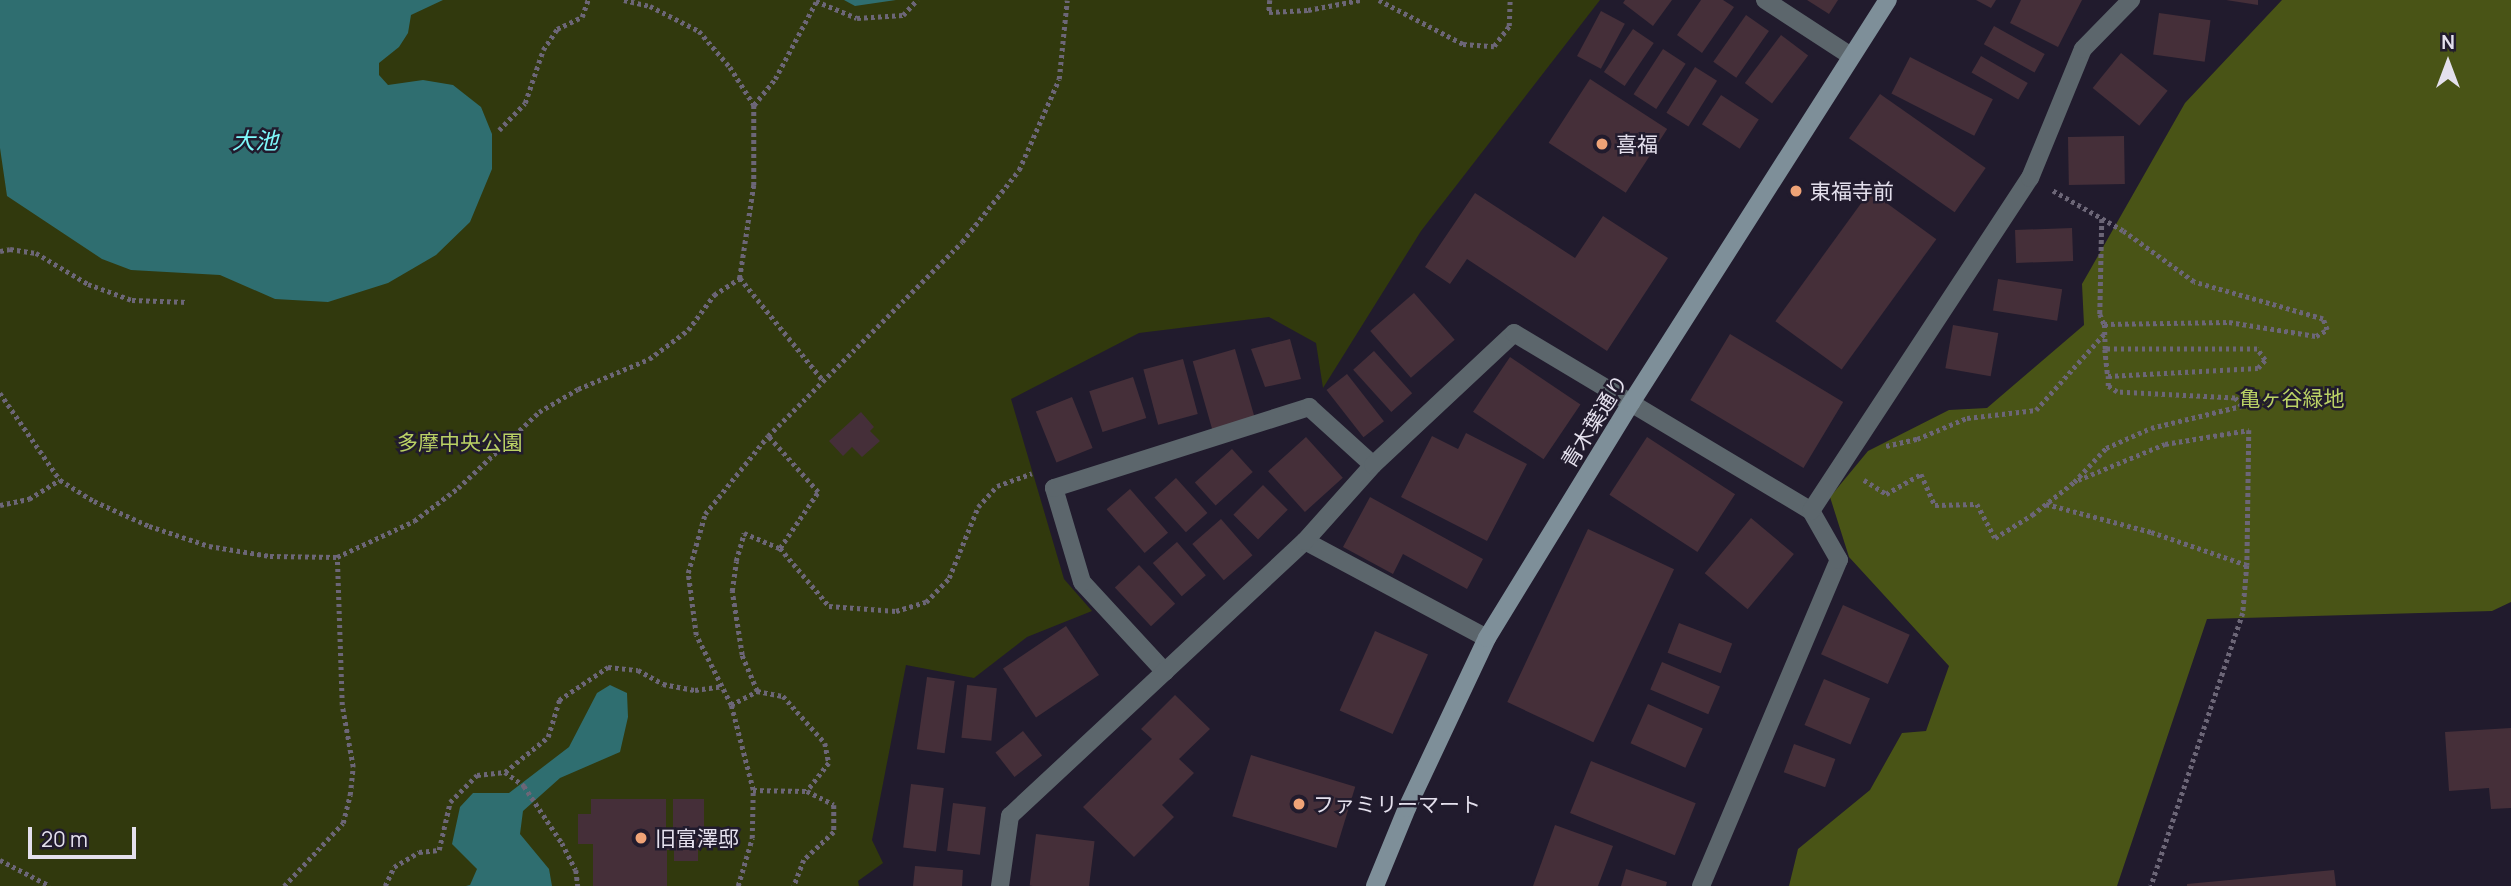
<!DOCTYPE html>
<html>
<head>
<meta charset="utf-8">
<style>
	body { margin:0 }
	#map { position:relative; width:2511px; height:886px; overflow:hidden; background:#211b2d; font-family:Manrope,"Noto Sans JP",sans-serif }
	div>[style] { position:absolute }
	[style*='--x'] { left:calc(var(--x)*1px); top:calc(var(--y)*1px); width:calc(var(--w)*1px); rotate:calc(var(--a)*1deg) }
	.green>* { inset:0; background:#31390d }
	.forest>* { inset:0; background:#495416 }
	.water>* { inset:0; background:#2f6e70 }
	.building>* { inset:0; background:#452f39; transform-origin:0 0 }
	.path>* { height:4.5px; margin-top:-2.25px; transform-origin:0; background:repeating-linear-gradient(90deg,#6c6677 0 3.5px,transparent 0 7px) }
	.street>* { height:18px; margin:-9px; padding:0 9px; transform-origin:9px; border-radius:9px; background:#5c666c }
	.secondary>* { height:18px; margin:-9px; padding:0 9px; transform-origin:9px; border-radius:9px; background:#7e8f99 }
	.dots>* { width:19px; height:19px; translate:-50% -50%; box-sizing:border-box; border:4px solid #211b2d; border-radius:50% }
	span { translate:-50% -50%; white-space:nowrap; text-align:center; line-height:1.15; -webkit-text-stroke:5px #211b2d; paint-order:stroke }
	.poi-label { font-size:21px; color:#e4e0ed }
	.left { translate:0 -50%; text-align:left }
	.park-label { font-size:21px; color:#bad165 }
	.street-label { font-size:21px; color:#e4e0ed }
	.water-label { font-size:23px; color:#7ff9fb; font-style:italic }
	.north { position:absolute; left:2413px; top:28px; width:70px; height:70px; -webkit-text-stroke:5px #211b2d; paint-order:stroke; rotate:0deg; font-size:19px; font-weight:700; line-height:28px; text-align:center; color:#e4e0ed }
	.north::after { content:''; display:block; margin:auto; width:24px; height:32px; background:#e4e0ed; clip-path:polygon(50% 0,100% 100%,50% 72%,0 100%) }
	.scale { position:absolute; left:28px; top:827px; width:108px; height:32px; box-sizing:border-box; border:4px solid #e4e0ed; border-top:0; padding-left:9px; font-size:21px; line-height:24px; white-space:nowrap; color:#e4e0ed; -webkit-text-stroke:5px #211b2d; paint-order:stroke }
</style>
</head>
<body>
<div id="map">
	<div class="green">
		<div style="clip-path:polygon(0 0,1600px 0,1421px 231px,1323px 388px,1316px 343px,1269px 317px,1139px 333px,1011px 399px,1064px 579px,1092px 611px,1027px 637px,974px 678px,906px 665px,872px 840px,883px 863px,858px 881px,859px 886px,0 886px)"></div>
	</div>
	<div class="forest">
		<div style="clip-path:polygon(2282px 0,2511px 0,2511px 602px,2492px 611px,2207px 619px,2117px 886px,1789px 886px,1798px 849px,1870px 790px,1902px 733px,1926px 731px,1949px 666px,1849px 557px,1830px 497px,1868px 451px,1949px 410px,1987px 408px,2084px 325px,2082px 284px,2185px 103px)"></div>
	</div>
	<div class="water">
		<div style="clip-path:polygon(0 0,443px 0,411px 15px,408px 33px,399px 47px,379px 63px,379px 75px,388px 85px,423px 80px,453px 85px,481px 107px,492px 134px,492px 169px,470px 222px,436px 255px,388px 283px,328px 302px,275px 299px,220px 275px,131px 270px,102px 259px,7px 196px,0 148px)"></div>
		<div style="clip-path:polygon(844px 0,896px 0,855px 6px)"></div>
		<div style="clip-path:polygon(610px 685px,627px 693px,628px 717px,620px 752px,560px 778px,523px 811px,520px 834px,549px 869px,552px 886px,466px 886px,470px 885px,477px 869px,452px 844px,460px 807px,473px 793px,509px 793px,569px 747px,597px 693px)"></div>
	</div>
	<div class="building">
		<div style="clip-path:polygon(1625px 0,1672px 0,1653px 26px,1623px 3px)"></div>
		<div style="clip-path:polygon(1701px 0,1723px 0,1734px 7px,1702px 53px,1677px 35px)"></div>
		<div style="clip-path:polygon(1807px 0,1838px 0,1829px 14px)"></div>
		<div style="clip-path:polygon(1976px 0,1996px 0,1991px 8px)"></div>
		<div style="clip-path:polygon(2021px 0,2082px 0,2058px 47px,2010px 23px)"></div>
		<div style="clip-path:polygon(2226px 0,2258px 0,2258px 5px)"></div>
		<div style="left:1601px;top:11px;width:27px;height:51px;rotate:28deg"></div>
		<div style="left:2159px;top:13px;width:52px;height:42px;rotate:8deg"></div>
		<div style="left:1746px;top:15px;width:28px;height:57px;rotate:35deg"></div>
		<div style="left:1994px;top:26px;width:58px;height:21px;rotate:29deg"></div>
		<div style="left:1633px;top:29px;width:25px;height:52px;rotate:34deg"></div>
		<div style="left:1781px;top:35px;width:34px;height:60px;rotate:37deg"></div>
		<div style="left:1663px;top:49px;width:27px;height:54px;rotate:33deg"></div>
		<div style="left:2121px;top:53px;width:60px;height:45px;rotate:39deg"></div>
		<div style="left:1981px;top:56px;width:54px;height:19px;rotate:30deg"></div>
		<div style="left:1910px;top:57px;width:93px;height:41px;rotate:27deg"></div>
		<div style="left:1695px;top:67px;width:26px;height:54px;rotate:32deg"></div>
		<div style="left:1590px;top:79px;width:92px;height:76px;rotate:33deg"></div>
		<div style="left:1880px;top:94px;width:129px;height:54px;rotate:35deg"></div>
		<div style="left:1721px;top:95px;width:45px;height:35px;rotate:33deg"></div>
		<div style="left:2124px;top:136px;width:48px;height:56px;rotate:89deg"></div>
		<div style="left:1870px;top:191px;width:82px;height:161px;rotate:36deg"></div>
		<div style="clip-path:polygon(1475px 193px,1575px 258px,1603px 216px,1668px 258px,1607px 351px,1467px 259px,1450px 284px,1425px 267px)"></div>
		<div style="left:2072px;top:228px;width:33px;height:57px;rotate:88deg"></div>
		<div style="left:1998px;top:279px;width:65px;height:32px;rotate:9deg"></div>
		<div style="left:1414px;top:293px;width:62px;height:58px;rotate:49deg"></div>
		<div style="left:1953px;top:325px;width:46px;height:44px;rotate:10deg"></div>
		<div style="left:1730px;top:334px;width:132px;height:77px;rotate:31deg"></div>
		<div style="clip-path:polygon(1290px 339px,1301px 379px,1265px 387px,1251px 349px)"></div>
		<div style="left:1235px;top:349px;width:71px;height:44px;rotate:74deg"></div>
		<div style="left:1374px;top:351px;width:57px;height:28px;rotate:48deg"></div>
		<div style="left:1510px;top:357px;width:85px;height:66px;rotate:34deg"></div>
		<div style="left:1183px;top:359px;width:57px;height:41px;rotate:75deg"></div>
		<div style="left:1347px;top:374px;width:60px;height:26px;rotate:52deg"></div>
		<div style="left:1133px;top:377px;width:43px;height:46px;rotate:72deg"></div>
		<div style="left:1072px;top:397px;width:55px;height:39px;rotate:68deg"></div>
		<div style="clip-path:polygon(861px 412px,874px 427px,870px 431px,880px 441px,862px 457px,852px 447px,843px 456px,829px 441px)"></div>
		<div style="clip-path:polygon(1466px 433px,1527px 464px,1487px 541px,1401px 497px,1432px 436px,1458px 449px)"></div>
		<div style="left:1306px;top:437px;width:55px;height:51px;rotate:48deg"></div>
		<div style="left:1647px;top:437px;width:105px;height:69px;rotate:33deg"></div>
		<div style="left:1232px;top:449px;width:31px;height:50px;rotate:48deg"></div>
		<div style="left:1176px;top:478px;width:47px;height:29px;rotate:48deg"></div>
		<div style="left:1263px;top:485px;width:35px;height:42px;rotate:45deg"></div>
		<div style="left:1130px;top:489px;width:58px;height:31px;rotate:49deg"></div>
		<div style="clip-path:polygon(1370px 497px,1483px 559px,1467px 589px,1403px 554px,1393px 574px,1343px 547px)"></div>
		<div style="left:1751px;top:518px;width:56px;height:72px;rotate:40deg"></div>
		<div style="left:1221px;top:519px;width:48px;height:38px;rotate:49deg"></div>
		<div style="left:1588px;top:529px;width:95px;height:191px;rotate:25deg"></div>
		<div style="left:1177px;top:542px;width:44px;height:32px;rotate:49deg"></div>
		<div style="left:1139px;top:565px;width:53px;height:33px;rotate:47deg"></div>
		<div style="left:1843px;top:605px;width:73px;height:54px;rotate:24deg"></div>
		<div style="left:1679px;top:623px;width:57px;height:32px;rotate:21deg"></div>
		<div style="left:1066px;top:626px;width:59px;height:76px;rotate:56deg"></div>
		<div style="left:1375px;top:631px;width:58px;height:87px;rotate:24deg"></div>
		<div style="left:1662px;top:662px;width:63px;height:30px;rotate:23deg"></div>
		<div style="left:927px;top:677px;width:28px;height:73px;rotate:8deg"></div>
		<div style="left:1824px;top:679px;width:50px;height:50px;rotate:23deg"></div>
		<div style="left:967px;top:685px;width:30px;height:53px;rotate:6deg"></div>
		<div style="clip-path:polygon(1175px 695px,1210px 729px,1179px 759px,1194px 773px,1162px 805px,1174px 817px,1134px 857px,1083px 807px,1152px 739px,1141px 729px)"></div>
		<div style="left:1648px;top:704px;width:60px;height:43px;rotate:24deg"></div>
		<div style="clip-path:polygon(2511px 728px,2511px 808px,2491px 809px,2489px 788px,2449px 791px,2445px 732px)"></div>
		<div style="left:1023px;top:731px;width:31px;height:35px;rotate:52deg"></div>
		<div style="left:1794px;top:744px;width:44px;height:30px;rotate:20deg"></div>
		<div style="left:1251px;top:755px;width:109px;height:64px;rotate:17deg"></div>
		<div style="left:1591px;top:761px;width:113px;height:56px;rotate:22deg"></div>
		<div style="left:911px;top:784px;width:33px;height:64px;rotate:7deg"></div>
		<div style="clip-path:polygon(591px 799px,666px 799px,666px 831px,673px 831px,673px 799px,704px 799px,704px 844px,698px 844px,698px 861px,674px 861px,674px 850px,667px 850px,667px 886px,593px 886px,593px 844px,578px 844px,578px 814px,591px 814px)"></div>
		<div style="left:953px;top:803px;width:33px;height:48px;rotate:7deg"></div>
		<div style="clip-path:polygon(1555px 825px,1613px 846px,1598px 886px,1533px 886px)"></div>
		<div style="left:1036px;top:834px;width:59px;height:52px;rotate:7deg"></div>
		<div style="clip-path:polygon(915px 866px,963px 870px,962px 886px,913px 886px)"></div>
		<div style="clip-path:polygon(1626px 869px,1667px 882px,1666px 886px,1621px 886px)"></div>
		<div style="clip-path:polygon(2334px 870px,2336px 886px,2187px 886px,2187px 884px)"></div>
	</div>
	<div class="path">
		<div style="--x:624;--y:0;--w:27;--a:13"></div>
		<div style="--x:650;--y:6;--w:55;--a:27"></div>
		<div style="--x:699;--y:31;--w:48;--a:49.3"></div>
		<div style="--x:730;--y:67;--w:45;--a:57.7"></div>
		<div style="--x:754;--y:105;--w:80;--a:90"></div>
		<div style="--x:754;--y:185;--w:94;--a:98.6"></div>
		<div style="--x:740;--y:278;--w:132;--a:50.9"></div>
		<div style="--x:1270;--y:0;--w:12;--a:95"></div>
		<div style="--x:1269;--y:12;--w:39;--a:-3"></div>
		<div style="--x:1308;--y:10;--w:53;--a:-10.9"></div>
		<div style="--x:1379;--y:0;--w:95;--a:27.6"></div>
		<div style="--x:1463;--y:44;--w:31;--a:4"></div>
		<div style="--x:1494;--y:46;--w:25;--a:-53"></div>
		<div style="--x:1509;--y:26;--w:26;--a:-88"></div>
		<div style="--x:816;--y:1;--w:44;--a:22.5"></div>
		<div style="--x:857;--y:18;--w:46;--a:-3.7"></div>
		<div style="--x:903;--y:15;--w:21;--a:-47"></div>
		<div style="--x:754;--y:105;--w:33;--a:-51"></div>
		<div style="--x:775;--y:79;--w:87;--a:-62"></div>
		<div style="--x:499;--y:130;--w:37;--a:-46"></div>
		<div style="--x:525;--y:103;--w:56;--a:-71.2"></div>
		<div style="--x:543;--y:50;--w:25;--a:-56"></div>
		<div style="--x:557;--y:29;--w:28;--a:-26"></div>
		<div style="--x:582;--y:17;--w:18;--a:-71"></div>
		<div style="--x:2102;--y:219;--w:95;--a:91.2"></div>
		<div style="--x:2100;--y:314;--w:11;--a:68"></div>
		<div style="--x:0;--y:251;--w:10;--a:-11"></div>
		<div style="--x:10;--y:249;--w:26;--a:9"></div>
		<div style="--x:36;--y:253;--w:61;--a:30.8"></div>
		<div style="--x:88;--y:284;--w:47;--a:20"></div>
		<div style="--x:132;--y:300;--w:56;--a:2"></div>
		<div style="--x:2105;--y:349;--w:27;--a:84"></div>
		<div style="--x:0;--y:393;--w:106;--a:55.4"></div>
		<div style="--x:60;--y:480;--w:40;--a:32"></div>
		<div style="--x:94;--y:501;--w:60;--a:24.4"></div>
		<div style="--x:149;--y:526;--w:63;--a:18.4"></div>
		<div style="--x:209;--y:546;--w:62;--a:9.3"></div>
		<div style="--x:270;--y:556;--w:67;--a:0.9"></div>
		<div style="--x:337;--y:557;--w:85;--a:-25.1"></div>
		<div style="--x:414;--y:521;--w:55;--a:-36.9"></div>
		<div style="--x:458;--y:488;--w:111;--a:-43.2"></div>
		<div style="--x:539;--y:412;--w:45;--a:-30.5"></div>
		<div style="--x:578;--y:389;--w:77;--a:-22.9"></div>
		<div style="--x:649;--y:359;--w:49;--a:-36.6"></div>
		<div style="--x:688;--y:330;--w:44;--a:-53.4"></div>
		<div style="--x:714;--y:295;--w:31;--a:-33"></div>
		<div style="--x:1886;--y:446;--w:32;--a:-13"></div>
		<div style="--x:1917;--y:439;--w:54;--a:-22.8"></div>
		<div style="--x:1967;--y:418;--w:69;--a:-6.6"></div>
		<div style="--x:2036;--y:410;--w:102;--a:-48.2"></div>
		<div style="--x:1864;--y:480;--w:26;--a:32"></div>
		<div style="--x:1886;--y:494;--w:40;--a:-29.7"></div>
		<div style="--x:1921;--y:474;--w:34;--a:66"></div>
		<div style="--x:1935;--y:505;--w:42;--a:-1.4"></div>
		<div style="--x:1977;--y:504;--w:38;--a:62"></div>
		<div style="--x:1995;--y:538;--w:44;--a:-31.9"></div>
		<div style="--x:2032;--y:515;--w:53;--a:-38.2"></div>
		<div style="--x:2074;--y:482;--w:47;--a:-46.7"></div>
		<div style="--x:2106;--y:448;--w:49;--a:-24"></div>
		<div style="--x:2151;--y:428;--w:93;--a:-13.7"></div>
		<div style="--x:2241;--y:406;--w:10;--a:-127"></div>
		<div style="--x:2235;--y:398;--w:118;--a:-177.1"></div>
		<div style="--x:2117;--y:392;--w:11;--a:-146"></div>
		<div style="--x:2108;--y:386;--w:10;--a:-90"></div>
		<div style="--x:2108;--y:376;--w:150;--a:-3.1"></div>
		<div style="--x:2258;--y:368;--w:11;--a:-49"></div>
		<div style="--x:2265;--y:360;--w:14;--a:-126"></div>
		<div style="--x:2257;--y:349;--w:152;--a:180"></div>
		<div style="--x:2105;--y:349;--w:25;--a:-92"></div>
		<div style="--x:2104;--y:324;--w:125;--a:-0.9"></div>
		<div style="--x:2229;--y:322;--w:88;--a:9.1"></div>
		<div style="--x:2316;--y:336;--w:13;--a:-29"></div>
		<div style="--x:2327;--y:330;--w:12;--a:-110"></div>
		<div style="--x:2323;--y:319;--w:134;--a:-164"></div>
		<div style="--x:2194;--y:282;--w:87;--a:-144.3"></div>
		<div style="--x:2123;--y:231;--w:81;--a:-150.3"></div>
		<div style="--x:2078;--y:480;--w:94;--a:-22.5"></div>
		<div style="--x:2165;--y:444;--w:85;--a:-9.5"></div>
		<div style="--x:2249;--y:430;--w:135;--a:90.8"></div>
		<div style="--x:2247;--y:565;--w:48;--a:94.8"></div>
		<div style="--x:2243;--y:613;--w:288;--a:108.6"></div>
		<div style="--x:2046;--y:504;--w:109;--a:14.9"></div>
		<div style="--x:2151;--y:532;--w:102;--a:19"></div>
		<div style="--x:0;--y:505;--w:30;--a:-12"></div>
		<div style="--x:29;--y:499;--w:36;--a:-32"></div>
		<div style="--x:780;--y:548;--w:76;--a:49.8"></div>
		<div style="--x:829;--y:606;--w:67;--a:4.3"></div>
		<div style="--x:896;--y:611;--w:31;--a:-17"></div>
		<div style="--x:926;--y:602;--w:33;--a:-46"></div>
		<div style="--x:949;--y:578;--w:77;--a:-67.8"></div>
		<div style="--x:978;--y:507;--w:28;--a:-48"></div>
		<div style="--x:997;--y:486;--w:37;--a:-20"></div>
		<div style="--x:757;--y:691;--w:39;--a:-113"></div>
		<div style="--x:742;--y:655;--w:65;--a:-98.9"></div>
		<div style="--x:732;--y:591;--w:30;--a:-82"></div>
		<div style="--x:736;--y:561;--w:29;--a:-74"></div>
		<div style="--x:744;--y:533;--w:39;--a:23"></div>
		<div style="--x:780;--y:548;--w:68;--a:-55.8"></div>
		<div style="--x:818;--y:492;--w:75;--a:-131.8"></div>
		<div style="--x:731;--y:705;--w:30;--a:-28"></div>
		<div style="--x:757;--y:691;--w:26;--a:11"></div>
		<div style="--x:783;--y:696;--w:63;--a:48.2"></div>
		<div style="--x:825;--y:743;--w:20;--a:79"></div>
		<div style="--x:829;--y:763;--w:36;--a:128"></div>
		<div style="--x:505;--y:772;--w:55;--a:-39.1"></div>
		<div style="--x:548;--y:737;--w:39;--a:-73"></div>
		<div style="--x:559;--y:700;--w:59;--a:-34"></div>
		<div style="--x:608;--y:667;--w:30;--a:6"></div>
		<div style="--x:638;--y:670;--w:29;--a:29"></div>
		<div style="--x:663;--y:684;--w:33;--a:11"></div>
		<div style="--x:695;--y:690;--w:27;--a:-8"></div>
		<div style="--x:753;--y:790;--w:54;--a:1.1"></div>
		<div style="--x:807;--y:791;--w:30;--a:27"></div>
		<div style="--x:834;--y:805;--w:27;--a:90"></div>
		<div style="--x:834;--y:832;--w:41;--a:137"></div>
		<div style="--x:804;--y:860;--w:28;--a:111"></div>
		<div style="--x:0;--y:860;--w:56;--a:27.5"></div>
		<div style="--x:284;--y:886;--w:86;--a:-46.9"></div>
		<div style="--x:343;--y:823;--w:29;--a:-76"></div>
		<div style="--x:350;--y:795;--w:28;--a:-84"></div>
		<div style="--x:353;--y:767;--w:63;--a:-100.1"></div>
		<div style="--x:342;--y:705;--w:148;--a:-91.9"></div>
		<div style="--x:385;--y:886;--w:21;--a:-65"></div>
		<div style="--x:394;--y:867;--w:29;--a:-31"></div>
		<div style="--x:419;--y:852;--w:20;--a:-6"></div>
		<div style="--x:439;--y:850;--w:49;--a:-77.1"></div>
		<div style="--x:450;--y:802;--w:38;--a:-45"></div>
		<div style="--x:477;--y:775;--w:28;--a:-6"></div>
		<div style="--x:505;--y:772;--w:24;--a:36"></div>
		<div style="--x:524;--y:786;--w:69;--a:56.3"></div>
		<div style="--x:562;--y:843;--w:30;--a:63"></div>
		<div style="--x:576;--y:870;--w:16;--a:83"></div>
		<div style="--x:738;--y:886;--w:50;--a:-73.7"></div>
		<div style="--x:752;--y:838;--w:48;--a:-88.8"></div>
		<div style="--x:753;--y:790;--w:88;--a:-104.5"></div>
		<div style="--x:731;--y:705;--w:78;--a:-116.6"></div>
		<div style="--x:696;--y:635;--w:63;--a:-97.4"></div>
		<div style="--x:688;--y:573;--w:61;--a:-73.9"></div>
		<div style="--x:705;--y:514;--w:100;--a:-51.1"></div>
		<div style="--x:768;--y:436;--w:274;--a:-45"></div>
		<div style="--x:962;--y:242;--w:92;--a:-51.6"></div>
		<div style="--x:1019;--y:170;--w:99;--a:-66.3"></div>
		<div style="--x:1059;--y:79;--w:79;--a:-84.2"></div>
	</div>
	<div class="street">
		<div style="--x:1765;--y:0;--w:103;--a:33.1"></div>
		<div style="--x:1305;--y:541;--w:206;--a:28.1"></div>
		<div style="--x:1165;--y:672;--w:122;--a:-132.7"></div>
		<div style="--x:1082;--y:582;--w:98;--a:-106.6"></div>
		<div style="--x:1054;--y:488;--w:268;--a:-17.6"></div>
		<div style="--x:1309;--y:407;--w:86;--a:42.2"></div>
		<div style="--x:1000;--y:886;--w:71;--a:-81.9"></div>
		<div style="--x:1010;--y:816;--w:403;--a:-43"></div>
		<div style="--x:1305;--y:541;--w:102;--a:-48.2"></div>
		<div style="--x:1373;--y:465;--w:193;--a:-43.1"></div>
		<div style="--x:1514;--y:333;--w:346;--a:30.9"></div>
		<div style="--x:1701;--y:886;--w:354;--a:-67.1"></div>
		<div style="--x:1839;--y:560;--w:56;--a:-119.7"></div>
		<div style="--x:1811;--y:511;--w:399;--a:-56.7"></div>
		<div style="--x:2030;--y:178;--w:139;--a:-67.7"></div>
		<div style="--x:2083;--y:49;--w:69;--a:-45.6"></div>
	</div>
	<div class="secondary">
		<div style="--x:1375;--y:886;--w:84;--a:-67.7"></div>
		<div style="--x:1407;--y:808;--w:188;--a:-64.8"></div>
		<div style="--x:1487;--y:638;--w:276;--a:-58.5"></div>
		<div style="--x:1631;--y:403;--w:478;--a:-57.5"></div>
	</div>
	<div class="dots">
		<div style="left:1602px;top:144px;background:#efa377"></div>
		<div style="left:1796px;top:191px;background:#efa377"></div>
		<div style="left:1299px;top:804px;background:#efa377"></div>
		<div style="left:641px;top:838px;background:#efa377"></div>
	</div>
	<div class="poi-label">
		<span class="left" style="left:1616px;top:144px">喜福</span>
		<span class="left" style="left:1810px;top:191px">東福寺前</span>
		<span class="left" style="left:1313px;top:804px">ファミリーマート</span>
		<span class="left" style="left:655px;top:838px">旧富澤邸</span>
	</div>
	<div class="park-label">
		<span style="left:2292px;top:398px">亀ヶ谷緑地</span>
		<span style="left:460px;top:442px">多摩中央公園</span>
	</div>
	<div class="street-label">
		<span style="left:1594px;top:421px;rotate:-58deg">青木葉通り</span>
	</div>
	<div class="water-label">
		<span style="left:255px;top:140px">大池</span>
	</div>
	<div class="north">N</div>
	<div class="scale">20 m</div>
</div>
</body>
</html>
